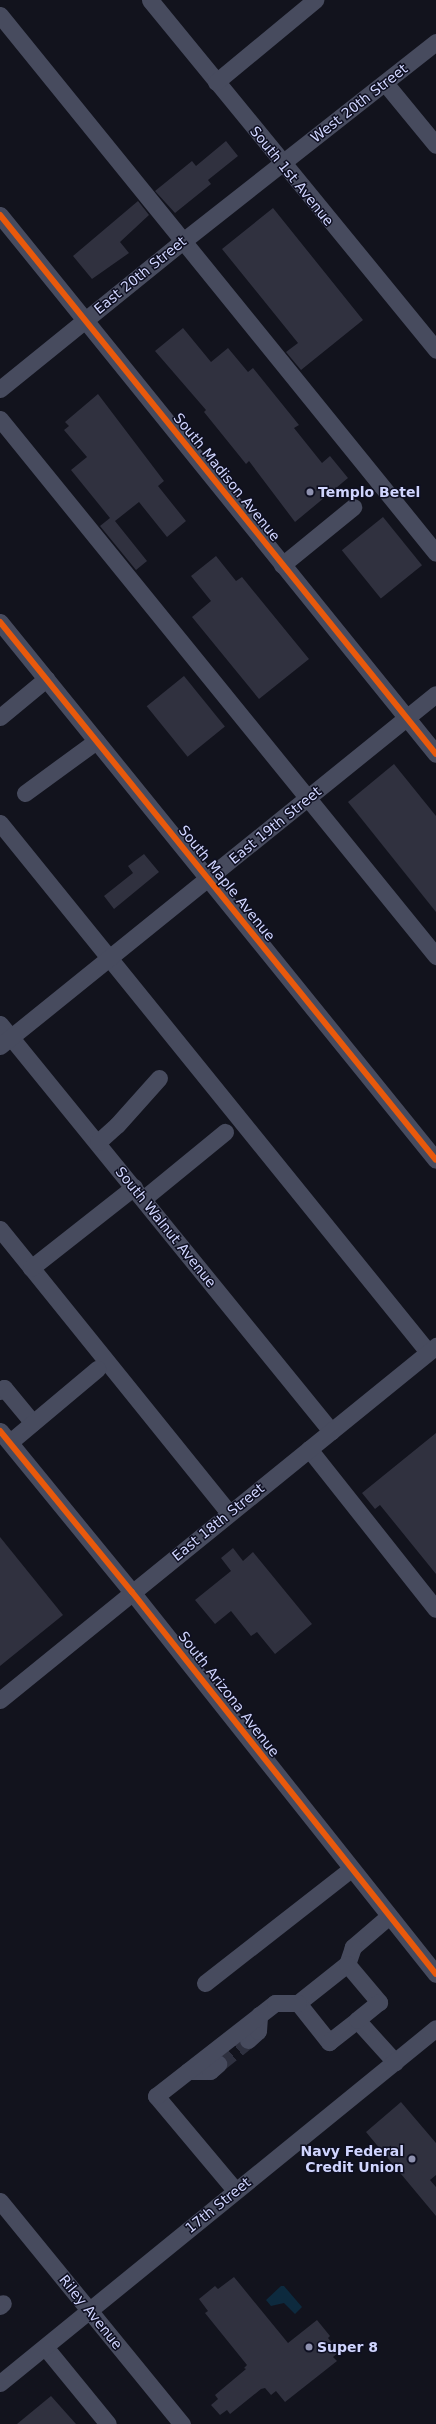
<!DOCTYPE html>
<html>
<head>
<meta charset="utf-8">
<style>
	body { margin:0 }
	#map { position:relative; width:436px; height:2424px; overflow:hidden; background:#12131d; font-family:"DejaVu Sans",sans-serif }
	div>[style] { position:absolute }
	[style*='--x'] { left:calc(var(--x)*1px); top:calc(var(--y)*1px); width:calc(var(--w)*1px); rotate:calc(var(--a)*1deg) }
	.water>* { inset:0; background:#0d2a3e }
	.building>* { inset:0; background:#30313f; transform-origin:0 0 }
	.minor-tunnel>* { height:17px; margin-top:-8.5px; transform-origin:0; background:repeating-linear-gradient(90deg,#2e303f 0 17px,transparent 0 25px) }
	.minor>* { height:17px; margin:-8.5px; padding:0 8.5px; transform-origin:8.5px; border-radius:8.5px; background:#474b5e }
	.cycleway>* { height:6px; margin:-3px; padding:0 3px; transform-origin:3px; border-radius:3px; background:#e8590c }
	.dots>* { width:11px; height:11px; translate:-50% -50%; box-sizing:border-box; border:2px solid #0e0f21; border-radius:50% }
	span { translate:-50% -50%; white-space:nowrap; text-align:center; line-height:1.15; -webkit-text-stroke:3px #0e0f21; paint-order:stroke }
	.street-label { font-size:14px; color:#d0d5fe }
	.poi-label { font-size:14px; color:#d0d5fe; font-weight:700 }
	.left { translate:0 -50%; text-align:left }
	.right { translate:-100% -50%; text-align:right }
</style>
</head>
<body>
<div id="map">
	<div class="water">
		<div style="clip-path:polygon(281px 2286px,284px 2286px,302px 2307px,295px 2314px,284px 2303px,271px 2306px,266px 2300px)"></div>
	</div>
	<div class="building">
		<div style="clip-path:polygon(226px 141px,238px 156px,208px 180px,211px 184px,175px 213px,155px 191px,192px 161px,196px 166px)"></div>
		<div style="clip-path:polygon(138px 201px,149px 215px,120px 242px,129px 253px,92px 279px,73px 256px)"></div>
		<div style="clip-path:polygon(273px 208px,363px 320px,301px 370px,286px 352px,298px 343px,222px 249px)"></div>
		<div style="clip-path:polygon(183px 328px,211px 362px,228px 348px,248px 372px,253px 368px,299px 425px,294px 428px,322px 463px,330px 456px,348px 478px,295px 522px,249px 461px,246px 464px,204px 412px,206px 410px,155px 351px)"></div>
		<div style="clip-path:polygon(98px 394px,164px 481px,158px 486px,186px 521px,167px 537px,139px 502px,115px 521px,147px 561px,136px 570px,100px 526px,110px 518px,71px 470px,87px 457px,64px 430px,69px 426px,65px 422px)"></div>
		<div style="left:383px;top:517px;width:62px;height:53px;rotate:51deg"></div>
		<div style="clip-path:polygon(216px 556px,236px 581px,242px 577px,309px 659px,259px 699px,192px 617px,211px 601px,191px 576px)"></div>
		<div style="left:184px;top:676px;width:65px;height:48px;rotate:51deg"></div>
		<div style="clip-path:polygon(394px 764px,436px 816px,436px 912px,348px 802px)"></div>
		<div style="clip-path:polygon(144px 854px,159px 872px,114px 909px,104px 896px,133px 873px,128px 866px)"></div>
		<div style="clip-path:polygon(436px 1433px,436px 1574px,380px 1505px,375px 1509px,362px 1493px)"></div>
		<div style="clip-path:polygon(0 1537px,63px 1615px,0 1666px)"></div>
		<div style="clip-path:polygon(233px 1548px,243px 1561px,253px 1552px,312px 1624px,275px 1654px,257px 1632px,251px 1636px,231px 1611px,215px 1624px,195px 1600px,231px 1571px,221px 1558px)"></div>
		<div style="clip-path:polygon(401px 2102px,436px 2143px,436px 2175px,430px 2180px,436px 2187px,436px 2216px,366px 2132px)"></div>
		<div style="clip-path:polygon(234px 2277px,288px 2343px,317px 2320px,330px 2336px,328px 2338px,339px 2352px,333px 2357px,337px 2361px,285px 2402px,276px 2391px,271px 2395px,265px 2388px,261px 2389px,230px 2414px,227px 2410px,220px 2415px,211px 2405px,218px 2399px,215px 2395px,246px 2369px,244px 2368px,247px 2365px,205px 2313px,208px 2311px,199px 2299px,215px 2286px,218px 2289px)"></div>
		<div style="clip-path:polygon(51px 2396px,76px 2424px,17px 2424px)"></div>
	</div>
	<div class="minor-tunnel">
		<div style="--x:218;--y:2064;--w:38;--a:-39"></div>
	</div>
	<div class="minor">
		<div style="--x:150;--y:0;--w:452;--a:50.7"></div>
		<div style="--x:0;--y:15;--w:692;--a:50.98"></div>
		<div style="--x:216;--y:82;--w:129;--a:-39.6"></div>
		<div style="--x:385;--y:83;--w:80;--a:50.6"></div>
		<div style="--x:0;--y:215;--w:693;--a:51.03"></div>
		<div style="--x:0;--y:389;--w:235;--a:-39"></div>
		<div style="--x:183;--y:241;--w:322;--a:-38.2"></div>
		<div style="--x:0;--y:419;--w:692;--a:50.93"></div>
		<div style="--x:282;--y:565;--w:92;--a:-39.2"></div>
		<div style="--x:0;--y:622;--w:692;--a:50.98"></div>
		<div style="--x:0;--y:717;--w:60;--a:-39.6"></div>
		<div style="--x:25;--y:793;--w:88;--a:-36.2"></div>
		<div style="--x:0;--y:823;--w:680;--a:51.02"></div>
		<div style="--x:0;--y:1024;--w:525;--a:50.88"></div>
		<div style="--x:0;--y:1046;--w:560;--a:-38.92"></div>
		<div style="--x:98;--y:1142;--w:25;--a:-42"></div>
		<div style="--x:117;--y:1125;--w:63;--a:-48.2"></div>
		<div style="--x:143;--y:1199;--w:106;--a:-39.3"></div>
		<div style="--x:0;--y:1229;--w:365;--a:51.1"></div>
		<div style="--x:31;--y:1268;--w:131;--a:-38.2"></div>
		<div style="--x:0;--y:1391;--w:5;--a:-37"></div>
		<div style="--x:4;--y:1388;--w:45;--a:50.4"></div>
		<div style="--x:0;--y:1431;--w:208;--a:50.7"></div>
		<div style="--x:132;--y:1592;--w:488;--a:51.5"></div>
		<div style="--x:10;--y:1442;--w:114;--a:-40"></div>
		<div style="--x:309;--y:1449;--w:204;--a:51.6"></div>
		<div style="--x:0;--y:1700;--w:562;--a:-39.07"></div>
		<div style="--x:389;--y:1916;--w:48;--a:139.3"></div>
		<div style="--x:353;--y:1947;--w:18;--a:109"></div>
		<div style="--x:347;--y:1964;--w:63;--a:141.5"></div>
		<div style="--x:298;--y:2003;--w:50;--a:51.5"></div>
		<div style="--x:329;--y:2042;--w:36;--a:-38"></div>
		<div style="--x:357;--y:2020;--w:57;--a:47.9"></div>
		<div style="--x:347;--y:1964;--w:50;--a:49.9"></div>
		<div style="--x:379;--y:2002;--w:28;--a:141"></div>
		<div style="--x:205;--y:1983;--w:185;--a:-38"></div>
		<div style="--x:248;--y:2040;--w:13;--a:-42"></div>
		<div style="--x:258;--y:2031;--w:16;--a:-86"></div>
		<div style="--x:188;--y:2071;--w:22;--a:0"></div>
		<div style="--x:210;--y:2071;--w:11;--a:-41"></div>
		<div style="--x:235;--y:2190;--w:123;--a:-130"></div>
		<div style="--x:156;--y:2096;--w:151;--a:-38"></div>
		<div style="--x:275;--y:2003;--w:23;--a:0"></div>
		<div style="--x:0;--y:2201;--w:288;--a:50.8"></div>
		<div style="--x:0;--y:2306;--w:4;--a:-45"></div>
		<div style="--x:45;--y:2347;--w:99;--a:50.7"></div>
		<div style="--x:0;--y:2383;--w:562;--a:-39.15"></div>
	</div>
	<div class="cycleway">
		<div style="--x:0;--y:215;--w:693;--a:51.03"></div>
		<div style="--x:0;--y:622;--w:692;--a:50.98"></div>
		<div style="--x:0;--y:1431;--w:208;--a:50.7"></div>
		<div style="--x:132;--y:1592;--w:488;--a:51.5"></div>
	</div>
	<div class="dots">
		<div style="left:310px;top:492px;background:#8e91af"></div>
		<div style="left:412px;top:2159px;background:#8e91af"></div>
		<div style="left:309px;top:2347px;background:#8e91af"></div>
	</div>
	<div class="street-label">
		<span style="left:359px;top:103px;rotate:-38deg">West 20th Street</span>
		<span style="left:292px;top:176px;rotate:51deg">South 1st Avenue</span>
		<span style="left:140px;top:275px;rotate:-39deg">East 20th Street</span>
		<span style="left:227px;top:477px;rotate:51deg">South Madison Avenue</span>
		<span style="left:275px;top:825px;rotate:-39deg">East 19th Street</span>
		<span style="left:227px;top:883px;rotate:51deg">South Maple Avenue</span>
		<span style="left:166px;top:1227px;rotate:51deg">South Walnut Avenue</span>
		<span style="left:218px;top:1522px;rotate:-39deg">East 18th Street</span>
		<span style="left:229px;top:1694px;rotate:52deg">South Arizona Avenue</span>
		<span style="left:218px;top:2205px;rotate:-39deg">17th Street</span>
		<span style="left:91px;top:2312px;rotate:51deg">Riley Avenue</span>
	</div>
	<div class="poi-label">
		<span class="left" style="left:318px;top:492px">Templo Betel</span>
		<span class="right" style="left:404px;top:2159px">Navy Federal<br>Credit Union</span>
		<span class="left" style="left:317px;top:2347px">Super 8</span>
	</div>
</div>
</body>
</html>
